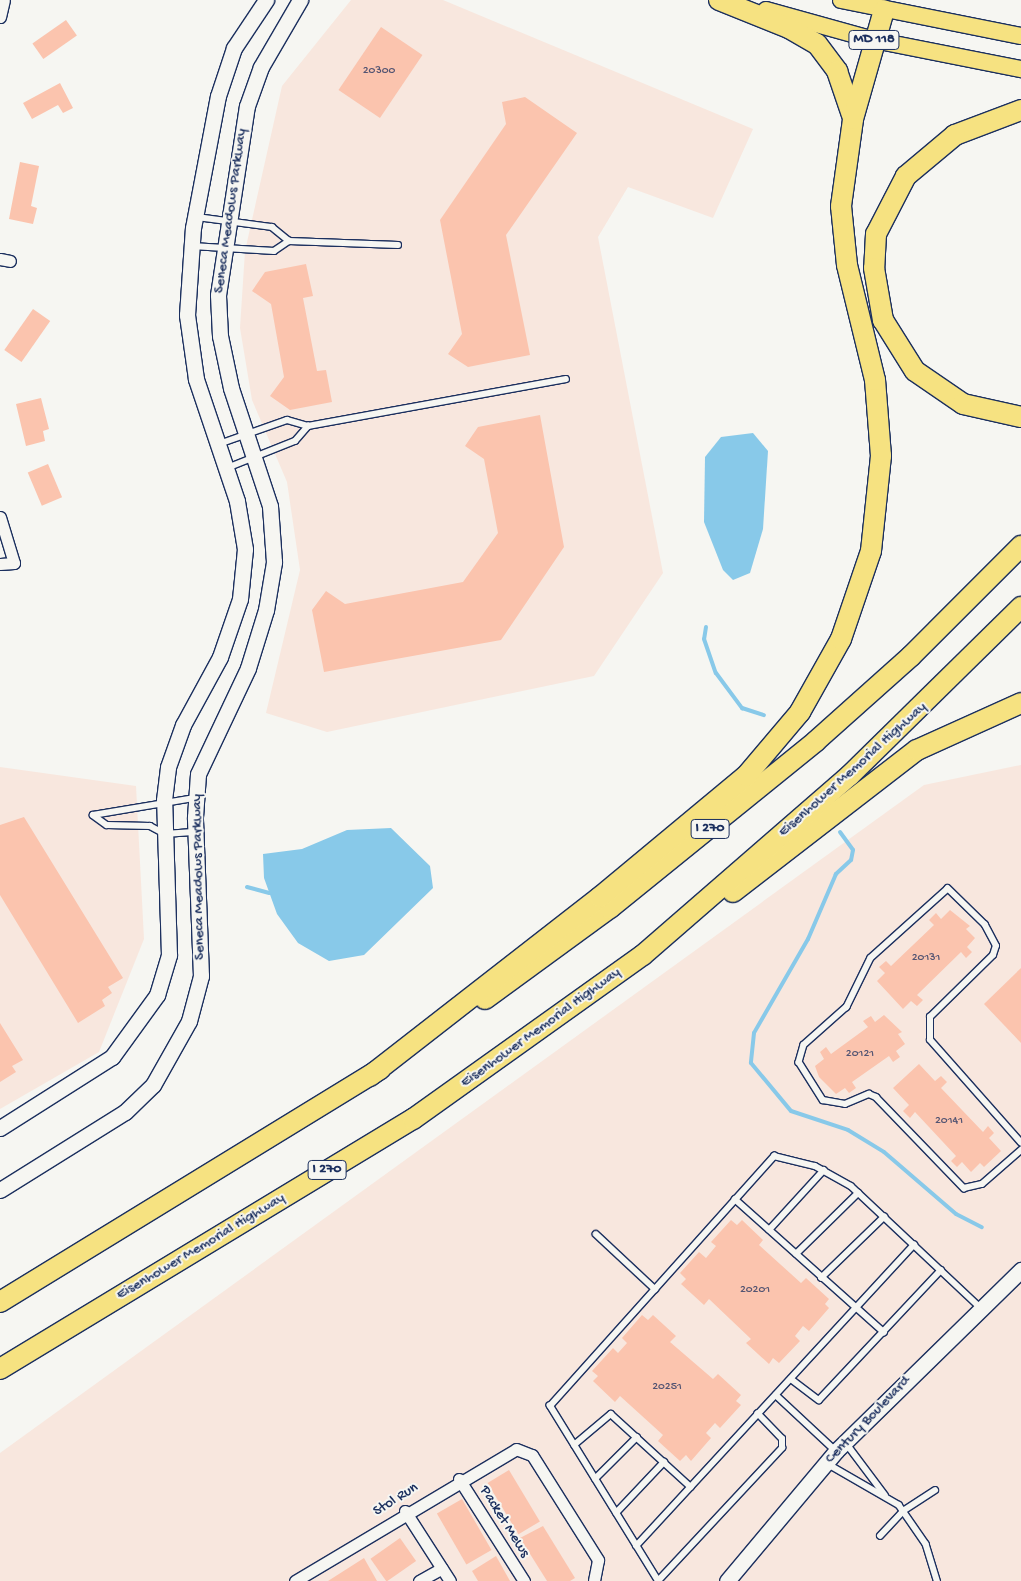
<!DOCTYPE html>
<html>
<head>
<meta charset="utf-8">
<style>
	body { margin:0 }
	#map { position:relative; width:1021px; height:1581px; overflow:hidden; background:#f6f6f2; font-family:"Gochi Hand",sans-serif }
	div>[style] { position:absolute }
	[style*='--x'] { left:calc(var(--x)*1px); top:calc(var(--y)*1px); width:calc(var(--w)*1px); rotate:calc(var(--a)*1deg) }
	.built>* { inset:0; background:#f8e7de }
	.water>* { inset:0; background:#88c9e9 }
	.stream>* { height:4px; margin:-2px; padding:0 2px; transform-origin:2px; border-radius:2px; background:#88c9e9 }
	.building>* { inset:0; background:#fbc4ae; transform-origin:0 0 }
	.roads { filter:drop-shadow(1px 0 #1b2f5e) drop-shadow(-1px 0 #1b2f5e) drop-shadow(0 1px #1b2f5e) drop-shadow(0 -1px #1b2f5e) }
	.lane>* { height:5.5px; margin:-2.75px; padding:0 2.75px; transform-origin:2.75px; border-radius:2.75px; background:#f6f6f2 }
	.street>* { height:11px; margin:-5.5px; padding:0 5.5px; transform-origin:5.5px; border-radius:5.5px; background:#f6f6f2 }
	.secondary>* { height:15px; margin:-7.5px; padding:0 7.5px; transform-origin:7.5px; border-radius:7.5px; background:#f6f6f2 }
	.primary>* { height:16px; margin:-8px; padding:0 8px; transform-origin:8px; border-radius:8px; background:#f6e281 }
	.highway>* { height:20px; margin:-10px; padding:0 10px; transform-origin:10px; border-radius:10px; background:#f6e281 }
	span { translate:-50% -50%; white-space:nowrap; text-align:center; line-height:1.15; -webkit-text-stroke:4px #f6f6f2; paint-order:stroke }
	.number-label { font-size:12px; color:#535472 }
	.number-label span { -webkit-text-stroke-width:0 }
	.shield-label span { padding:1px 4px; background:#f6f6f2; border:1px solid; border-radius:4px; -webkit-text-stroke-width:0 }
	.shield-label { font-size:14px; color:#1b2f5e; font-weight:700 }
	.street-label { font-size:15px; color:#1b2f5e }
</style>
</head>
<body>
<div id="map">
	<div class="built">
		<div style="clip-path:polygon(351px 0,443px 0,753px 129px,713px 218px,628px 187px,598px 237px,663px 573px,594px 676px,327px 732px,266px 713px,300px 570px,287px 482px,252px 400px,240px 328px,245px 251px,282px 86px)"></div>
		<div style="clip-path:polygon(1021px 765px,1021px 1581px,0 1581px,0 1453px,924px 785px)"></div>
		<div style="clip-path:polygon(0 767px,136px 786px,144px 939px,99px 1052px,0 1109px)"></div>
	</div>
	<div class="water">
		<div style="clip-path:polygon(753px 433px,768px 451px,763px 529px,750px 573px,733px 580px,723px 570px,704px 522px,705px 457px,721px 437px)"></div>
		<div style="clip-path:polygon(391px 828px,430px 866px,433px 888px,364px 955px,329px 961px,298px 943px,277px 914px,264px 878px,263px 854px,302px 849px,347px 830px)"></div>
	</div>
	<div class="stream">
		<div style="--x:706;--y:627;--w:12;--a:99"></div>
		<div style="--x:704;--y:639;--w:36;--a:71"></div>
		<div style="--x:716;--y:673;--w:44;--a:53.4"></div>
		<div style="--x:742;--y:708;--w:23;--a:18"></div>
		<div style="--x:840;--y:832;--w:22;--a:54"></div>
		<div style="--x:853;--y:850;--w:10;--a:101"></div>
		<div style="--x:851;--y:860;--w:21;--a:137"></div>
		<div style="--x:836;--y:874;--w:71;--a:113.3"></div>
		<div style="--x:808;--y:939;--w:108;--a:119.9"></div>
		<div style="--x:754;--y:1033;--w:30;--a:96"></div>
		<div style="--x:751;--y:1063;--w:62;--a:50.2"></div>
		<div style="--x:791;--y:1111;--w:60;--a:18.4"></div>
		<div style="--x:848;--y:1130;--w:42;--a:31.4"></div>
		<div style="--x:884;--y:1152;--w:95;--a:40.7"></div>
		<div style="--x:956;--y:1214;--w:29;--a:27"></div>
		<div style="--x:247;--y:887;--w:23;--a:15"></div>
	</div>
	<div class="building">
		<div style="left:66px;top:20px;width:19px;height:41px;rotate:55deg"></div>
		<div style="left:381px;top:27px;width:50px;height:76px;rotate:34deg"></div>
		<div style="clip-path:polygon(60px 83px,73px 108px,63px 113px,58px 105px,32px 119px,23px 103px)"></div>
		<div style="clip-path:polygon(525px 97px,577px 133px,506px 235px,530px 355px,468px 367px,448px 354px,462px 334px,440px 220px,506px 124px,502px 102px)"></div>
		<div style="clip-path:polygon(20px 162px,39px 166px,31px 206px,37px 208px,33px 224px,9px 219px)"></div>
		<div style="clip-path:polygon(306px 264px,313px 296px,303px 298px,317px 371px,326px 370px,332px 402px,290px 410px,270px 396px,284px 377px,271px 304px,252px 291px,265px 272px)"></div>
		<div style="left:33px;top:309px;width:21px;height:50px;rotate:35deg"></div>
		<div style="clip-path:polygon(41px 398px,49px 429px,43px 431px,45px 441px,26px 446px,16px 404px)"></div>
		<div style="clip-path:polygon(540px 415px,564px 547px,501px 640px,324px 672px,312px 610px,326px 591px,345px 604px,463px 582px,498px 533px,484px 459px,465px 446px,478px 427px)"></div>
		<div style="left:48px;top:464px;width:36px;height:22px;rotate:67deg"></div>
		<div style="clip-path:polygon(24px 817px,123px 978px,108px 987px,112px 993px,102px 1000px,105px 1006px,78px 1023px,0 895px,0 825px)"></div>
		<div style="clip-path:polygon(950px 910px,970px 926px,966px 929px,975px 938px,967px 947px,972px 952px,966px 958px,961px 952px,917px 995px,923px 1000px,917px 1006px,911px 1001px,903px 1009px,877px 981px,885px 973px,879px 967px,886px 961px,891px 966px,934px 925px,929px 920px,936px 913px,941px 919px)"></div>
		<div style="clip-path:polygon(1021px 968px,1021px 1043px,984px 1004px)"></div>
		<div style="clip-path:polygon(884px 1015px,902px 1032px,898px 1034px,905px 1044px,896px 1051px,900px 1057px,893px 1062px,889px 1056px,852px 1082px,856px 1088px,849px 1093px,845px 1088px,836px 1094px,819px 1077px,815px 1066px,824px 1059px,820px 1052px,826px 1047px,831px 1054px,868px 1027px,863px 1021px,871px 1016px,875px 1022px)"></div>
		<div style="clip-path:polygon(0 1023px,23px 1060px,12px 1066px,16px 1072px,0 1082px)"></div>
		<div style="clip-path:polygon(919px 1064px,935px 1081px,941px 1076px,947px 1082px,941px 1088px,983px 1132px,988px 1126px,994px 1133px,989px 1138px,1001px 1151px,984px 1167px,980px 1163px,971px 1172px,962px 1162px,957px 1167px,951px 1161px,956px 1156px,915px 1112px,910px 1118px,903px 1111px,909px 1105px,893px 1088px)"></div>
		<div style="clip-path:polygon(731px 1220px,737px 1225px,742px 1220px,763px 1240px,759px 1245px,801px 1283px,806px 1278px,829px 1299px,825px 1304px,829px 1308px,809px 1331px,803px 1326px,795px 1336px,800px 1341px,779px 1363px,773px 1358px,769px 1364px,746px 1343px,751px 1339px,709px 1299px,704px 1305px,681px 1284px,686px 1279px,680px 1273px,699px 1252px,706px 1258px,716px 1246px,711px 1242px)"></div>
		<div style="clip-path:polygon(642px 1315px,648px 1320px,653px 1315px,676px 1336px,670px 1342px,713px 1379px,718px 1374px,741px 1395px,736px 1401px,741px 1405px,720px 1428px,715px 1423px,706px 1433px,711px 1438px,691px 1461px,686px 1455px,680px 1461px,658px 1441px,663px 1435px,620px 1396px,615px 1402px,593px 1381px,598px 1376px,592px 1371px,613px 1348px,618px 1353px,627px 1343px,622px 1338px)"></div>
		<div style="left:509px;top:1470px;width:60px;height:25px;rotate:59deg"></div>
		<div style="left:462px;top:1499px;width:59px;height:29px;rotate:60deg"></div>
		<div style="clip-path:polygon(543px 1526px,575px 1578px,570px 1581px,547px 1581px,520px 1538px)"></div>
		<div style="left:400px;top:1538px;width:28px;height:36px;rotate:55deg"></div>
		<div style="clip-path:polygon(496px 1556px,510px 1581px,478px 1581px,472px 1571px)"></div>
		<div style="clip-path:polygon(364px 1558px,377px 1581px,328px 1581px)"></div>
	</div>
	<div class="roads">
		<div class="lane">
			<div style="--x:197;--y:217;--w:76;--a:7.6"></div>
			<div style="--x:272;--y:227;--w:22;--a:39"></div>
			<div style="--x:192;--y:246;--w:82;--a:3.5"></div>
			<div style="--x:274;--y:251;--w:18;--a:-34"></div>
			<div style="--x:289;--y:241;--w:109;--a:2.1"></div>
			<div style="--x:219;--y:444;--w:72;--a:-19.4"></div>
			<div style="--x:287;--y:420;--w:22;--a:16"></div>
			<div style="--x:308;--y:426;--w:262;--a:-10.3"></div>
			<div style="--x:227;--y:468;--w:73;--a:-21.7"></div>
			<div style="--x:295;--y:441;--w:20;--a:-49"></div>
			<div style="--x:93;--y:815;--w:17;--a:36"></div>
			<div style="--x:107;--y:825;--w:43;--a:1.3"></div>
			<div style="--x:150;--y:826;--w:17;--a:28"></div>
			<div style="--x:165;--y:834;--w:31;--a:-4"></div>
			<div style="--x:93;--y:815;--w:103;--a:-9.5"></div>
			<div style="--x:1021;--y:1143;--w:137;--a:-131.5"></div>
			<div style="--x:930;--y:1040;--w:23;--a:-90"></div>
			<div style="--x:930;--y:1017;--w:88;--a:-44.5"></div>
			<div style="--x:993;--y:955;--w:9;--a:-72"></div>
			<div style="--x:996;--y:946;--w:24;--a:-118"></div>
			<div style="--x:985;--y:925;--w:52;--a:-135.8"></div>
			<div style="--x:948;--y:889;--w:103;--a:138.1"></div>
			<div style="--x:871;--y:958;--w:55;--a:116.1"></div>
			<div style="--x:847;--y:1007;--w:57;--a:138.5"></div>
			<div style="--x:804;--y:1045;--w:18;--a:106"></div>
			<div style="--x:799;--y:1062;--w:45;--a:57.7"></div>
			<div style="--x:823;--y:1100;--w:22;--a:10"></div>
			<div style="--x:845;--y:1104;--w:26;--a:-23"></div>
			<div style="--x:869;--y:1094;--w:8;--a:23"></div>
			<div style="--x:876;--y:1097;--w:127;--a:46"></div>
			<div style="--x:964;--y:1188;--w:18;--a:-13"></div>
			<div style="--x:982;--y:1184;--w:52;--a:-41.1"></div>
			<div style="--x:735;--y:1199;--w:200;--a:41.8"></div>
			<div style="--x:769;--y:1230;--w:81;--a:-47.5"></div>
			<div style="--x:596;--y:1234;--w:81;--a:43"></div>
			<div style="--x:796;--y:1254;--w:87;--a:-44.5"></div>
			<div style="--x:821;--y:1278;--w:88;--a:-44.1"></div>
			<div style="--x:791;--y:1379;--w:35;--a:37"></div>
			<div style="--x:819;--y:1400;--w:178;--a:-46.8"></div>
			<div style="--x:776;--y:1395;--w:82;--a:43"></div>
			<div style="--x:846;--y:1443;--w:65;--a:53.1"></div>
			<div style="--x:574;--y:1445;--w:48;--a:-40"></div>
			<div style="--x:611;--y:1414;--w:108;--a:42.4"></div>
			<div style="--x:826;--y:1463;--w:84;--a:29.9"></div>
			<div style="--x:899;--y:1505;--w:47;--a:55.3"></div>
			<div style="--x:926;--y:1544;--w:39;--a:73"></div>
			<div style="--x:595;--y:1479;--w:59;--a:-45"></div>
			<div style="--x:616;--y:1513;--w:70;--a:-46.7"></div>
			<div style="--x:880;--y:1536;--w:34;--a:-47"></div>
			<div style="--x:903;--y:1511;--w:38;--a:-33"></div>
			<div style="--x:636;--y:1546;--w:410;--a:-47.3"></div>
			<div style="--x:658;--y:1581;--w:206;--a:-121.7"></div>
			<div style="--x:550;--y:1406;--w:336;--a:-48.1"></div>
			<div style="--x:774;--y:1156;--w:42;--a:13.7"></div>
			<div style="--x:815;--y:1166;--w:41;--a:29.1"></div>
			<div style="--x:851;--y:1186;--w:178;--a:43.2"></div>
			<div style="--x:658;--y:1581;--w:182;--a:-47"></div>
			<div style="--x:782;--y:1448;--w:9;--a:-90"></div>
			<div style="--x:782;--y:1439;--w:35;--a:-134"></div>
		</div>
		<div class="street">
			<div style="--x:0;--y:17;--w:17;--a:-77"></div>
			<div style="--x:0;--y:259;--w:10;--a:11"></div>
			<div style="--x:0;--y:517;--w:48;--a:73.1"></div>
			<div style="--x:14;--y:563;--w:14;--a:176"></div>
			<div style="--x:459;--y:1479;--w:121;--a:57.5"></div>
			<div style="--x:405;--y:1511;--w:83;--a:57.3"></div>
			<div style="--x:295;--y:1581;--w:257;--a:-30.8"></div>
			<div style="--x:516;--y:1449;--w:17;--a:21"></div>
			<div style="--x:532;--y:1455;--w:124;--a:57.8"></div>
			<div style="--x:598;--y:1560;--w:21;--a:101"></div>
			<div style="--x:419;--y:1581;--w:26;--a:-29"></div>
		</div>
		<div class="secondary">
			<div style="--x:0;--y:1128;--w:133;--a:-32.4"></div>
			<div style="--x:112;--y:1057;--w:77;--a:-54"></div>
			<div style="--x:157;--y:995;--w:42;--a:-73.3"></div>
			<div style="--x:169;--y:955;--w:155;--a:-91.8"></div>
			<div style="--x:164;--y:800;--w:33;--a:-83"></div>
			<div style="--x:168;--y:767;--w:45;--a:-70.3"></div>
			<div style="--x:183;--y:725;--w:77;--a:-61.4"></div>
			<div style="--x:220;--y:657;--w:61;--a:-71"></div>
			<div style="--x:240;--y:599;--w:50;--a:-84.3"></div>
			<div style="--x:245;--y:549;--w:49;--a:-99.5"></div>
			<div style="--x:237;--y:501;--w:129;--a:-108.6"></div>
			<div style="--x:196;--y:379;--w:65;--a:-98"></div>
			<div style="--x:187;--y:315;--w:87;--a:-86.1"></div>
			<div style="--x:193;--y:228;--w:134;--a:-79.3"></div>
			<div style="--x:218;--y:96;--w:51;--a:-71.6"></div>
			<div style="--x:234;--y:48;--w:58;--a:-56.3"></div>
			<div style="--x:0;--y:1190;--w:147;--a:-32"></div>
			<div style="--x:125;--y:1112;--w:39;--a:-44"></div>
			<div style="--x:153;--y:1085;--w:73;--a:-60.6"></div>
			<div style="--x:189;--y:1021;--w:47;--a:-75.1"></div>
			<div style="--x:201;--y:976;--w:159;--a:-92.2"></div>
			<div style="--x:195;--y:817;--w:43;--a:-86"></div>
			<div style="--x:198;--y:774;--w:117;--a:-64.7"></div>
			<div style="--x:248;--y:668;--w:61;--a:-72.8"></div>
			<div style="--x:266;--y:610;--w:49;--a:-80.5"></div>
			<div style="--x:274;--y:562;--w:56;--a:-94.1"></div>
			<div style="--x:270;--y:506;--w:124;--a:-108.3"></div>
			<div style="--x:231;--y:388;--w:53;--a:-101.9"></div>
			<div style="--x:220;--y:336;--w:41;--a:-92.8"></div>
			<div style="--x:218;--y:295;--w:191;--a:-81.3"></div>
			<div style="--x:247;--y:106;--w:41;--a:-70.3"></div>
			<div style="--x:261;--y:67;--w:78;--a:-59.8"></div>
			<div style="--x:727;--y:1581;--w:170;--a:-50"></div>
			<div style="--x:836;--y:1451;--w:259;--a:-44.4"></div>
		</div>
		<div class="primary">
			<div style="--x:841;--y:0;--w:184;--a:11.3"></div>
			<div style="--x:766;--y:10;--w:112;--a:15.5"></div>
			<div style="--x:874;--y:40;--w:150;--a:11.2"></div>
		</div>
		<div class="highway">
			<div style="--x:719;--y:0;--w:75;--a:21.8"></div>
			<div style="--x:789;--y:28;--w:32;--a:30"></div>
			<div style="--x:817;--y:44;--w:34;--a:53"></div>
			<div style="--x:837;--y:71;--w:46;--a:71.2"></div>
			<div style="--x:1021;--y:110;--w:71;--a:159.3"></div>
			<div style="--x:955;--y:135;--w:64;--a:140.1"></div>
			<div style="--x:906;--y:176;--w:65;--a:117.3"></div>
			<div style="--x:876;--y:234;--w:34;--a:93"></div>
			<div style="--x:874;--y:268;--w:53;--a:80.2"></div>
			<div style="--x:883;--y:320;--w:60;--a:57.9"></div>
			<div style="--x:915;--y:371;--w:58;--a:34.5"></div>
			<div style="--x:963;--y:404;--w:59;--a:12.6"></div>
			<div style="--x:733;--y:892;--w:232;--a:-37.7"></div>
			<div style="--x:917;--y:750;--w:114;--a:-24.3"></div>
			<div style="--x:485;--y:999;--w:155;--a:-36.1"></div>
			<div style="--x:610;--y:908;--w:265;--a:-39"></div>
			<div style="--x:816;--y:741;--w:127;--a:-41.8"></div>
			<div style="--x:911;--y:656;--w:156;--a:-45"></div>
			<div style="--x:370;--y:1076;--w:291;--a:-37.9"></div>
			<div style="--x:600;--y:897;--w:190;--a:-39.7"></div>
			<div style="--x:746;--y:776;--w:84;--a:-49.8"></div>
			<div style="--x:800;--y:712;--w:84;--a:-60.7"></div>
			<div style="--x:841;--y:639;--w:93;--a:-71.2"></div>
			<div style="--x:871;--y:551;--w:96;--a:-84"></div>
			<div style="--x:881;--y:456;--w:76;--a:-94.5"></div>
			<div style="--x:875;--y:380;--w:118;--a:-103.7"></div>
			<div style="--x:847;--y:265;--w:59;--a:-95.8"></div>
			<div style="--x:841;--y:206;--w:88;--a:-82.1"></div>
			<div style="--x:853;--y:119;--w:113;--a:-74.1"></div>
			<div style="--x:0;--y:1302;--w:446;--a:-31.5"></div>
			<div style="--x:0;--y:1369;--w:483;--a:-31.2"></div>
			<div style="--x:413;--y:1119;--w:282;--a:-35.5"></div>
			<div style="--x:643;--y:955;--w:274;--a:-41"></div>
			<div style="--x:850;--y:775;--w:240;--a:-44.5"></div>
		</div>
	</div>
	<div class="number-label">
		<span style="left:379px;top:72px">20300</span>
		<span style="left:926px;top:959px">20131</span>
		<span style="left:860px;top:1055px">20121</span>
		<span style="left:949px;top:1122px">20141</span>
		<span style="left:755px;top:1291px">20201</span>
		<span style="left:667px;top:1388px">20251</span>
	</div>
	<div class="shield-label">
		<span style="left:874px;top:40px">MD 118</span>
		<span style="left:710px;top:829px">I 270</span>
		<span style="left:327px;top:1170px">I 270</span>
	</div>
	<div class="street-label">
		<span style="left:231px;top:211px;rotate:-82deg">Seneca Meadows Parkway</span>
		<span style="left:853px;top:770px;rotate:-42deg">Eisenhower Memorial Highway</span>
		<span style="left:199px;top:877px;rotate:-91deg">Seneca Meadows Parkway</span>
		<span style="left:541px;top:1028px;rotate:-36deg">Eisenhower Memorial Highway</span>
		<span style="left:201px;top:1247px;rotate:-31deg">Eisenhower Memorial Highway</span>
		<span style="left:868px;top:1420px;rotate:-46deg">Century Boulevard</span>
		<span style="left:396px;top:1500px;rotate:-32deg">Stol Run</span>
		<span style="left:504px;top:1522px;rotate:58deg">Packet Mews</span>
	</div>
</div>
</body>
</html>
